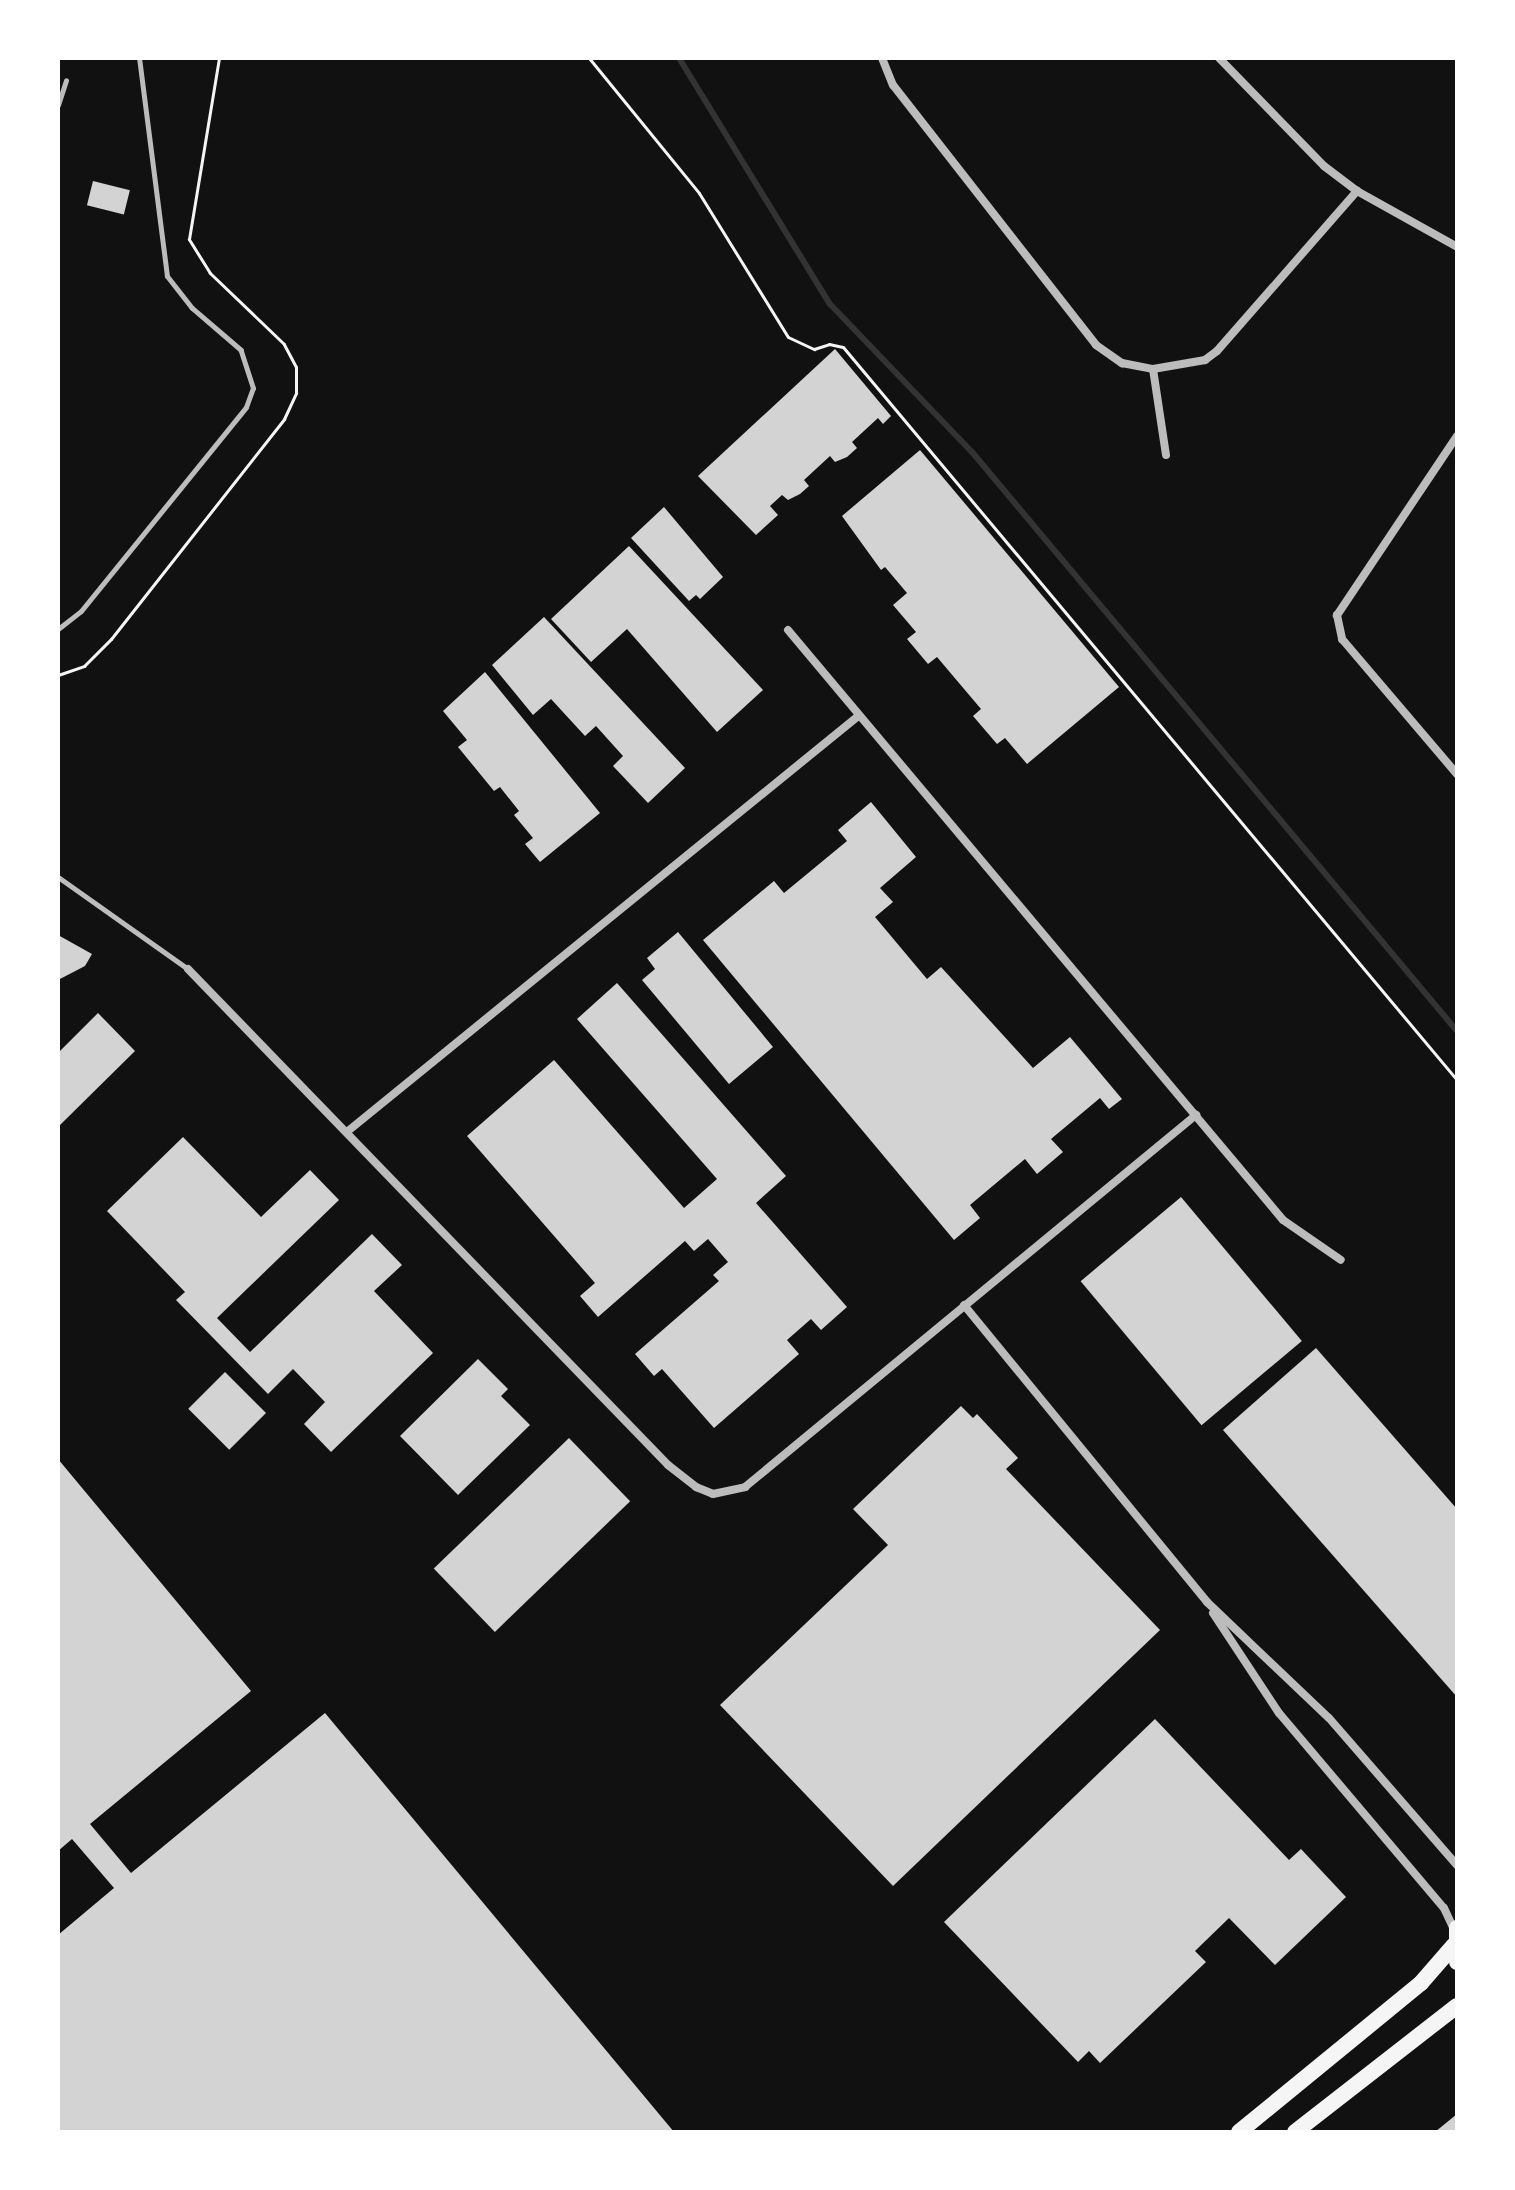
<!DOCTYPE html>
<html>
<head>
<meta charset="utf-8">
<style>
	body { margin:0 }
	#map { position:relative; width:1515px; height:2190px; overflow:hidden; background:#111; font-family:"Golos Text",sans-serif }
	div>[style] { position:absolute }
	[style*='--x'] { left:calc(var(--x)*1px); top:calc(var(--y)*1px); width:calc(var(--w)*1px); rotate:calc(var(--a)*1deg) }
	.stream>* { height:6px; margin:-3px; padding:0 3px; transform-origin:3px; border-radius:3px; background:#333 }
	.building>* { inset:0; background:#d3d3d3; transform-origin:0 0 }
	.path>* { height:3px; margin:-1.5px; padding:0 1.5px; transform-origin:1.5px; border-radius:1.5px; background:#f5f5f5 }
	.service>* { height:5px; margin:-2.5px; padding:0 2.5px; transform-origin:2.5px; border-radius:2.5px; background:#bcbcbc }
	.minor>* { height:8px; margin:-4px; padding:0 4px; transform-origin:4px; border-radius:4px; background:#bcbcbc }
	.primary>* { height:16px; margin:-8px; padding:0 8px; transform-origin:8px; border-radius:8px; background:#f5f5f5 }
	span { translate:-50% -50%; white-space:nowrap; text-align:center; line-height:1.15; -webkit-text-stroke:6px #fff; paint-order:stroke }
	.frame { position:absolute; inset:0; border:60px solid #fff; pointer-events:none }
</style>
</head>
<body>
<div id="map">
	<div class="stream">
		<div style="--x:679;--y:58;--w:289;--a:58.5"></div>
		<div style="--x:830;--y:304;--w:205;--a:46.2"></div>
		<div style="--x:972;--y:452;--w:755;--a:50.05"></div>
	</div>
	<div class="building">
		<div style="left:93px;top:181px;width:38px;height:25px;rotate:14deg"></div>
		<div style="clip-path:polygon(835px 349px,891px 416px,883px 424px,878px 418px,852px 442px,857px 448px,847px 457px,835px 462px,830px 456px,804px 480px,809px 486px,800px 494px,788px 500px,782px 495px,770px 506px,778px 515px,756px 535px,698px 476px)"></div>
		<div style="clip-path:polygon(920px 450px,1119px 687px,1027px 764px,1005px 738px,997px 744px,973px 716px,981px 709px,937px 657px,928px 664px,907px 639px,916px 632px,893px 605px,907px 593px,885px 567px,881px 570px,842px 516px)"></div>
		<div style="clip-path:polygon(664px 507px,723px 577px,700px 599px,696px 595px,689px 601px,631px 538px)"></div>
		<div style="clip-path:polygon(629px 546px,763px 690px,717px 732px,627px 629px,591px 662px,551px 619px)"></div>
		<div style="clip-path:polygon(544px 617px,685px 768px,648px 803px,613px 766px,623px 756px,596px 726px,585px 736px,551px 699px,533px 715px,492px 665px)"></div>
		<div style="clip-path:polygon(485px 672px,600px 813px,540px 862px,525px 844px,533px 838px,514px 815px,519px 811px,500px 787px,494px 791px,458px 747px,467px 740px,443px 711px)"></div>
		<div style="clip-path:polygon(871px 802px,916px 857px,880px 888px,893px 902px,875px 917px,927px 979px,941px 967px,1033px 1068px,1070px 1037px,1122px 1099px,1109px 1109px,1100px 1098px,1051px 1139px,1063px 1152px,1037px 1174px,1025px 1159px,970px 1205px,980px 1218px,954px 1240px,703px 940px,774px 881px,784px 893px,847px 841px,838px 830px)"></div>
		<div style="clip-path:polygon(678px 932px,773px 1047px,729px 1084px,642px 980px,655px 969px,647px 958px)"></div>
		<div style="clip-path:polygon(58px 935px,92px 954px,85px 966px,58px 980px)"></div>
		<div style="clip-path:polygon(617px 983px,786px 1176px,756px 1203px,847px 1307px,821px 1330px,811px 1319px,787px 1340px,799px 1354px,714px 1428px,662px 1369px,654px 1376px,635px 1354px,719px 1281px,713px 1275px,728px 1262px,708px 1239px,694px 1251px,685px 1241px,598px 1317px,580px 1296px,595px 1283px,467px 1136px,554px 1060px,684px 1208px,717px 1179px,577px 1019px)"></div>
		<div style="clip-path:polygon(98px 1013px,135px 1051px,58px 1127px,58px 1053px)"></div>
		<div style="clip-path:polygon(183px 1137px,261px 1217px,310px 1170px,339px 1200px,217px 1318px,250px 1352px,372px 1234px,402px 1265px,374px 1291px,433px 1353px,331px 1452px,304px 1424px,325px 1402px,293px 1369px,268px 1394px,176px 1300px,185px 1292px,107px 1211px)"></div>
		<div style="left:1181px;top:1197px;width:188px;height:131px;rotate:50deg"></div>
		<div style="clip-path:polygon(1316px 1348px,1457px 1509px,1457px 1697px,1223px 1430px)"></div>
		<div style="clip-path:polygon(478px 1359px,508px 1389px,501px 1396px,530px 1425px,458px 1495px,400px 1436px)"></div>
		<div style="left:225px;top:1372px;width:58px;height:52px;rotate:45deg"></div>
		<div style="clip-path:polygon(961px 1406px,973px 1418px,977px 1414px,1018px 1458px,1006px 1469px,1160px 1630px,893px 1886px,720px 1705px,888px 1545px,853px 1509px)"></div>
		<div style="left:569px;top:1438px;width:88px;height:188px;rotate:46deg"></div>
		<div style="clip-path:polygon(58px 1459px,251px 1691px,90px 1824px,131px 1873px,325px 1713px,674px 2132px,58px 2132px,58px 1935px,114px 1888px,72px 1839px,58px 1851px)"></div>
		<div style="clip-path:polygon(1155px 1719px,1289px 1860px,1301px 1849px,1346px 1897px,1275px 1965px,1229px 1918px,1195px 1951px,1206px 1962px,1100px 2063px,1089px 2051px,1078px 2062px,944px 1922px)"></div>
		<div style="clip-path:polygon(1457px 2114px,1457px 2132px,1435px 2132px)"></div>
	</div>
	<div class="path">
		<div style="--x:589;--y:58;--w:174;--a:50.8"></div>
		<div style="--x:699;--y:193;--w:169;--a:58.3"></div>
		<div style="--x:788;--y:337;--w:29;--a:25"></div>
		<div style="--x:814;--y:349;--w:16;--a:-18"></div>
		<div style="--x:829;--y:344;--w:14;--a:12"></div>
		<div style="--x:843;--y:347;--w:956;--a:50.05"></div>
		<div style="--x:58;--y:675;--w:28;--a:-19"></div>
		<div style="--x:84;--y:666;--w:38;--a:-45"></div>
		<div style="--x:111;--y:639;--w:280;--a:-51.8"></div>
		<div style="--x:284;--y:419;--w:29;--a:-65"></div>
		<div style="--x:296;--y:393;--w:26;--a:-90"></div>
		<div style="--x:296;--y:367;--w:26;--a:-118"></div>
		<div style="--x:284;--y:344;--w:103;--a:-136.2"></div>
		<div style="--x:210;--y:273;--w:40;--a:-122"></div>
		<div style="--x:189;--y:239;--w:183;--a:-80.6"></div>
	</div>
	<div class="service">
		<div style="--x:58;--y:105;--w:26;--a:-72"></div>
		<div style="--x:58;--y:629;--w:29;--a:-38"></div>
		<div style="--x:81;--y:611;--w:262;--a:-51"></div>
		<div style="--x:246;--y:407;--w:20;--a:-70"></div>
		<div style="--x:253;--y:388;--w:40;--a:-108"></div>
		<div style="--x:241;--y:350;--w:65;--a:-139.4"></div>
		<div style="--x:192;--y:308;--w:41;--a:-128"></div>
		<div style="--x:167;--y:276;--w:220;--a:-97.3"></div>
		<div style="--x:58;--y:877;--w:159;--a:35.3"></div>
	</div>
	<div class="minor">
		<div style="--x:882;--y:58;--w:29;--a:68"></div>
		<div style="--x:893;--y:85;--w:330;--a:52"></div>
		<div style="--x:1096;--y:345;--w:32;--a:35"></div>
		<div style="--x:1122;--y:363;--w:32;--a:11"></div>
		<div style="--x:1153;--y:369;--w:53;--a:-9.8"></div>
		<div style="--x:1205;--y:360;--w:15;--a:-37"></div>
		<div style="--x:1217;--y:351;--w:213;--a:-48.8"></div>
		<div style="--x:1219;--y:58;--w:151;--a:45.8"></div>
		<div style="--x:1324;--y:166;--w:41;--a:37.1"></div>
		<div style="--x:1357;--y:191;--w:115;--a:29.2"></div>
		<div style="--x:1153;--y:369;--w:87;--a:81.4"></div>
		<div style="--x:1457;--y:436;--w:216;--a:123.8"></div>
		<div style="--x:1337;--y:615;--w:25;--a:78"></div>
		<div style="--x:1342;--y:639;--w:177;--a:49.6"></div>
		<div style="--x:788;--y:630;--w:770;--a:50"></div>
		<div style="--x:1283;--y:1220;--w:70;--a:34.6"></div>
		<div style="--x:188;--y:969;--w:690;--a:45.94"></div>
		<div style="--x:668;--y:1465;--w:36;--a:38"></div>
		<div style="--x:696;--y:1487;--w:18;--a:22"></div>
		<div style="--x:713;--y:1494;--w:33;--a:-12"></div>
		<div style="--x:745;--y:1487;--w:585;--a:-39.52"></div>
		<div style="--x:348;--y:1131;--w:656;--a:-39.12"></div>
		<div style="--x:964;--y:1305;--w:384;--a:50.7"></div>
		<div style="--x:1207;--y:1602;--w:168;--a:43.6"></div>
		<div style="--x:1329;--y:1718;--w:195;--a:49"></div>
		<div style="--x:1213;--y:1613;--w:120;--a:56.6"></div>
		<div style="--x:1279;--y:1713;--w:255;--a:49.8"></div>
		<div style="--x:1444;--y:1908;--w:23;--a:65"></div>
	</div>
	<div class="primary">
		<div style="--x:1457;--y:1928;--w:34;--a:90"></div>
		<div style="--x:1239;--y:2132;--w:235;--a:-39.3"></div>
		<div style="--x:1421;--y:1983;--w:50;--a:-49"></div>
		<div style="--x:1295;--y:2132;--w:205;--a:-37.9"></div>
	</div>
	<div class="frame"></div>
</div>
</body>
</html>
